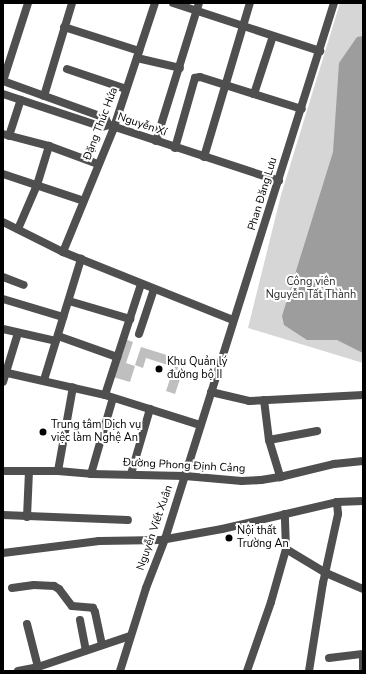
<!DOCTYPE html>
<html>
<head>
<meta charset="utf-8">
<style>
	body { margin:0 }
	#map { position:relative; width:366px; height:674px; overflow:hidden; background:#fff; font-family:"Nunito Sans",sans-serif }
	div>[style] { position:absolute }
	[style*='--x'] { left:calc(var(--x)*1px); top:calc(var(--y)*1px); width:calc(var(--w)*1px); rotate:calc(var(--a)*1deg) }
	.green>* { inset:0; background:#d6d6d6 }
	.water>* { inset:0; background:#9d9d9d }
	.building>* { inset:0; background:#bfbfbf }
	.minor>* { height:8px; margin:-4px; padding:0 4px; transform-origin:4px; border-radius:4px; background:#4f4f4f }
	.dots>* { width:11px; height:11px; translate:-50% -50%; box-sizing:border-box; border:2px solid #fff; border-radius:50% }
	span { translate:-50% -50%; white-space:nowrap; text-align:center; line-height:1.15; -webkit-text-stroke:4px #fff; paint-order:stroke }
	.street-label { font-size:11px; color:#000 }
	.park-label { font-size:11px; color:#2d2d2d }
	.poi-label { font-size:11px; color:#000 }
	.left { translate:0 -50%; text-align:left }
	.frame { position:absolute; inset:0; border:4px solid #000; pointer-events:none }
</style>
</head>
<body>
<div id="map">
	<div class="green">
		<div style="clip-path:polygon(340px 3px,363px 3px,363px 363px,248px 328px,281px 195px)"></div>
	</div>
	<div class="water">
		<div style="clip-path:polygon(363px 36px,363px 353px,337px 340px,307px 340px,284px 325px,282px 316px,333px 152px,339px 63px,357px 37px)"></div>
	</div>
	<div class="building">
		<div style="clip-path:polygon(125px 339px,133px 342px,126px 363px,135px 366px,130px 382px,113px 377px)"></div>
		<div style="clip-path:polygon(141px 347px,186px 361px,175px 394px,166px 391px,174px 367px,146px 358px,143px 368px,135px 365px)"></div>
	</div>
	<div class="minor">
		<div style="--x:173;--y:3;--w:155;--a:18.1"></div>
		<div style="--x:64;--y:27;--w:79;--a:17.7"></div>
		<div style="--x:137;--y:58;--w:44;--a:13.1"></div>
		<div style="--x:67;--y:69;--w:62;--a:18.7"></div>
		<div style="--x:3;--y:81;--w:109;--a:19.9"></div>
		<div style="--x:105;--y:118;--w:8;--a:60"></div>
		<div style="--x:109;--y:125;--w:179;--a:18.2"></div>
		<div style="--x:3;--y:81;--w:82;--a:-72.2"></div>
		<div style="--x:3;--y:94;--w:104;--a:18.4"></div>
		<div style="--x:102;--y:127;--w:7;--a:-16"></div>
		<div style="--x:254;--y:94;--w:50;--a:17.4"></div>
		<div style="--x:44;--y:96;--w:97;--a:-73.2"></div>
		<div style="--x:3;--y:134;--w:48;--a:14.6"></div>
		<div style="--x:49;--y:146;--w:52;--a:20.2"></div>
		<div style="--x:9;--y:136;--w:38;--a:-72"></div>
		<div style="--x:156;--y:141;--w:145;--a:-72.7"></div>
		<div style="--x:175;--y:148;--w:73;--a:-74.1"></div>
		<div style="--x:195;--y:78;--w:5;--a:-11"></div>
		<div style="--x:200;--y:77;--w:57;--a:17.5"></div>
		<div style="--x:254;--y:94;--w:61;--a:-71.9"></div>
		<div style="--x:204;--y:157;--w:161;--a:-73.4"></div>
		<div style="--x:3;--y:174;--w:85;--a:18.4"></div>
		<div style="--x:3;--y:222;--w:67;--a:26.6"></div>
		<div style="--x:63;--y:252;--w:183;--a:21.8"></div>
		<div style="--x:18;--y:229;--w:48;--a:-66.6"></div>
		<div style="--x:37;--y:185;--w:41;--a:-72.9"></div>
		<div style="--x:63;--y:252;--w:132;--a:-67.7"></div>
		<div style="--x:113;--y:130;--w:134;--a:-71.7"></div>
		<div style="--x:3;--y:277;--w:22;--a:21"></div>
		<div style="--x:3;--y:299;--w:63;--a:16.7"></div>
		<div style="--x:69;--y:301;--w:64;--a:16.4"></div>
		<div style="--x:3;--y:329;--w:54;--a:12.8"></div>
		<div style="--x:139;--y:334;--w:47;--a:-71.6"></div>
		<div style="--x:58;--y:336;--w:63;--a:19.6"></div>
		<div style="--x:3;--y:372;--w:105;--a:12.7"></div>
		<div style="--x:105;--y:395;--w:100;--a:17.5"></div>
		<div style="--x:44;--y:380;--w:127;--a:-73"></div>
		<div style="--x:3;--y:382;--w:51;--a:-73"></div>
		<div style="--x:211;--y:392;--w:39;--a:13"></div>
		<div style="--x:249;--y:401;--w:114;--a:-3"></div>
		<div style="--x:105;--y:395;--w:117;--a:-72"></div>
		<div style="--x:264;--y:400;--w:40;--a:82.9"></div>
		<div style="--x:269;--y:440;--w:39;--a:73"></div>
		<div style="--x:269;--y:440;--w:49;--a:-10.6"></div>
		<div style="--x:3;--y:471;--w:55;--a:0"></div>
		<div style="--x:58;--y:471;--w:33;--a:5"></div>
		<div style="--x:91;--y:474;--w:94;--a:1.2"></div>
		<div style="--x:185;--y:476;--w:57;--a:5"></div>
		<div style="--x:242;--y:481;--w:19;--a:-3"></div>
		<div style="--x:261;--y:480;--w:19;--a:-9"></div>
		<div style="--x:280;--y:477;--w:56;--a:-13.5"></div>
		<div style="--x:334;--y:464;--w:29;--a:-6"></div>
		<div style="--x:58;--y:471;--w:85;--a:-79.9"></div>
		<div style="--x:91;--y:474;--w:79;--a:-73.9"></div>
		<div style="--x:131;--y:474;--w:68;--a:-73.7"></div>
		<div style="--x:3;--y:515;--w:125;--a:2.3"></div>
		<div style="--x:27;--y:517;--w:45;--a:-87.5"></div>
		<div style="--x:286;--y:549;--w:47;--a:31"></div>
		<div style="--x:326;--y:573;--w:40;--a:23.4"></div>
		<div style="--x:3;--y:553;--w:97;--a:-7.1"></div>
		<div style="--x:99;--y:541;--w:62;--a:-0.9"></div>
		<div style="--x:161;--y:540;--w:62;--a:-10.2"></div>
		<div style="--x:222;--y:529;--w:118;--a:-13.2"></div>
		<div style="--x:337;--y:502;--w:26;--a:-2"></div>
		<div style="--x:12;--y:588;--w:22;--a:-8"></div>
		<div style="--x:34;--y:585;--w:20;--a:3"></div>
		<div style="--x:54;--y:586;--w:6;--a:31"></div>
		<div style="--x:59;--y:589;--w:21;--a:53"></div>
		<div style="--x:72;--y:606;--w:21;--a:5"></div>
		<div style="--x:93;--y:608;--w:4;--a:63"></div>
		<div style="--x:95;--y:612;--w:33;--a:78"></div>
		<div style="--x:80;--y:620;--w:31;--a:79"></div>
		<div style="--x:27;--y:624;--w:44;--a:75.7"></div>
		<div style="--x:329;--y:658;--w:34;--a:-7"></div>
		<div style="--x:363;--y:658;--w:11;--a:90"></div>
		<div style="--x:18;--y:671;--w:20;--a:-11"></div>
		<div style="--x:38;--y:667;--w:97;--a:-18.6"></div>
		<div style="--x:120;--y:671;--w:87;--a:-72.6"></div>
		<div style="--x:146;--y:588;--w:53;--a:-68.8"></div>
		<div style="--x:165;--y:539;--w:562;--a:-72.5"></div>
		<div style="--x:247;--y:671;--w:73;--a:-70.8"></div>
		<div style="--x:271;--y:602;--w:55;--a:-74.2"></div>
		<div style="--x:286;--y:549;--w:35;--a:-92"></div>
		<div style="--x:309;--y:671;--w:89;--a:-81"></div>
		<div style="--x:323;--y:583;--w:71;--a:-77.7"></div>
		<div style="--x:338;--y:514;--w:12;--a:-95"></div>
	</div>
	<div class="dots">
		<div style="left:159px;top:369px;background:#000"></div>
		<div style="left:43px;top:432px;background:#000"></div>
		<div style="left:229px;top:538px;background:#000"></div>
	</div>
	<div class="street-label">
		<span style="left:101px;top:124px;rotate:-69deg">Đặng Thúc Hứa</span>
		<span style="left:142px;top:125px;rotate:19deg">Nguyễn Xí</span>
		<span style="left:263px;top:194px;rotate:-73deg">Phan Đăng Lưu</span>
		<span style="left:184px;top:466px;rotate:3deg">Đường Phong Định Cảng</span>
		<span style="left:155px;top:528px;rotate:-71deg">Nguyễn Viết Xuân</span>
	</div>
	<div class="park-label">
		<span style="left:311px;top:289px">Công viên<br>Nguyễn Tất Thành</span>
	</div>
	<div class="poi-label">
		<span class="left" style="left:167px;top:369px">Khu Quản lý<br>đường bộ II</span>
		<span class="left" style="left:51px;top:432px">Trung tâm Dịch vụ<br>việc làm Nghệ An</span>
		<span class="left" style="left:237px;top:538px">Nội thất<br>Trường An</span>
	</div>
	<div class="frame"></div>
</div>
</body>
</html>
